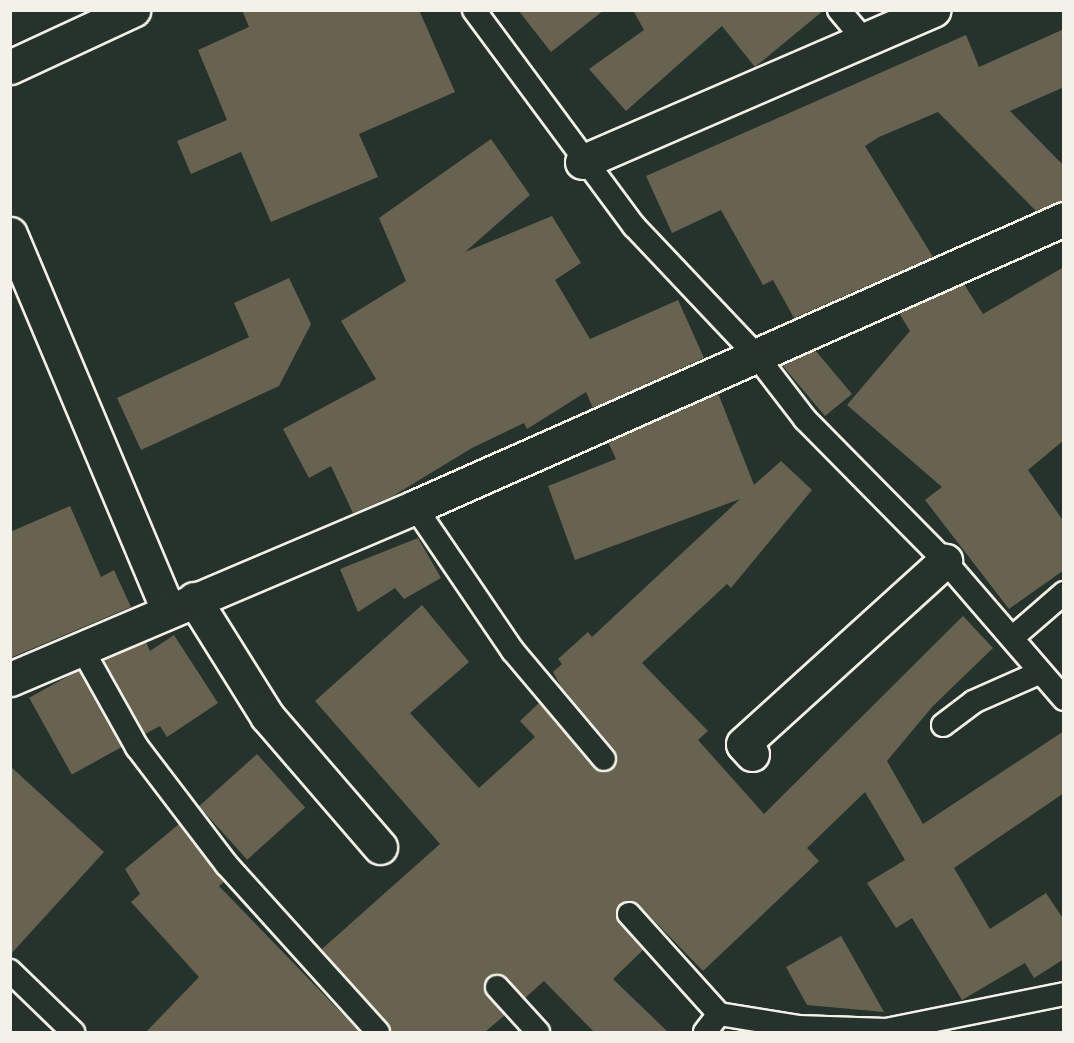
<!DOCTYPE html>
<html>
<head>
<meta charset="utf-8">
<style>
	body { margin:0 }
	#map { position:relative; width:1074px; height:1043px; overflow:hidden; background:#26332d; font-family:Mynerve,sans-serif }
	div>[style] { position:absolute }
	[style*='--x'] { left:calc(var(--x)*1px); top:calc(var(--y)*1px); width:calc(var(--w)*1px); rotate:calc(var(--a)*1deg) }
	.building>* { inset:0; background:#676350; transform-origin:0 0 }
	.roads { filter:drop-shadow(2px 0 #f4f1e8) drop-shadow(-2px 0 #f4f1e8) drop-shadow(0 2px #f4f1e8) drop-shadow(0 -2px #f4f1e8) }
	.lane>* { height:22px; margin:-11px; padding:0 11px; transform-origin:11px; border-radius:11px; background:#26332d }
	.street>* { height:33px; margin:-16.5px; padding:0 16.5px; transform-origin:16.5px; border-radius:16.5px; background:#26332d }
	span { translate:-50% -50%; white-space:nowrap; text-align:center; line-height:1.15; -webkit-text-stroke:6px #26332d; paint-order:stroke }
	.frame { position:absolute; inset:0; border:12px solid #f4f1e8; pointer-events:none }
</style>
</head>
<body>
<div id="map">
	<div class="building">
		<div style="clip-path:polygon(242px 10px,419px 10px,455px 92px,359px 134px,378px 177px,271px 222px,241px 152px,191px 174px,177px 141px,227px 120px,198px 50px,249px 27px)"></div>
		<div style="clip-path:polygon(518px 10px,604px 10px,551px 52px)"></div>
		<div style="clip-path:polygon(633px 10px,824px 10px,755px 67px,722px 26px,626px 111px,589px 69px,644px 30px)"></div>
		<div style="clip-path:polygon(1064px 29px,1064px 87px,1010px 111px,1064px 166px,1064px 201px,1036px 211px,938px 112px,879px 137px,865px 146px,933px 257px,794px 318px,773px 280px,763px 285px,721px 210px,672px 233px,646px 176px,966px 35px,979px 67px)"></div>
		<div style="clip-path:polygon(491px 139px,530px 195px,465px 252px,552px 216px,581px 263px,555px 280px,590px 339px,678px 300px,704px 358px,593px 408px,586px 392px,527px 429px,524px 423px,472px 448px,393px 496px,353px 513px,331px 466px,309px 478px,283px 429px,376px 379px,341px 321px,406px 281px,379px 218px)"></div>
		<div style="clip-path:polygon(1064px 267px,1064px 440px,1028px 470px,1064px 522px,1064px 570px,1009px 609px,925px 500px,942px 487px,847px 405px,910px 331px,899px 313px,964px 284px,983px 314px)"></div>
		<div style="clip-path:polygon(289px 278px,311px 324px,279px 386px,141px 450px,117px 398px,249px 337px,234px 303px)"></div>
		<div style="clip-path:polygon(815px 350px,852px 394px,825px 416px,782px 365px)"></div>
		<div style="clip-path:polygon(718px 393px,754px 485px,781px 461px,812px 490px,731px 588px,727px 584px,642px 663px,708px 731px,698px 740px,764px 814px,963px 616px,993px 648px,932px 707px,887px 761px,923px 824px,1064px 731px,1064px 793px,954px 868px,990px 929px,1046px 893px,1064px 920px,1064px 959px,1034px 978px,1025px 963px,962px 1000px,912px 918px,896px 928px,867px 883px,905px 860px,865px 792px,807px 848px,819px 861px,703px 971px,639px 905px,620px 904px,619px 923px,643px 950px,613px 979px,668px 1032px,594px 1032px,544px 981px,525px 998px,507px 978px,495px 974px,484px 990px,505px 1015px,485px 1032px,391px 1032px,322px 949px,440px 844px,315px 701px,422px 605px,469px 662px,410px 713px,479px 788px,535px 737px,520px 721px,539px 703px,594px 768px,612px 770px,615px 751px,560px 685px,553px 672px,562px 664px,558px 659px,588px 632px,592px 637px,740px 499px,575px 560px,548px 486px,616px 459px,608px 442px)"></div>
		<div style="clip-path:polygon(70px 506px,101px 577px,114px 570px,131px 607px,10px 658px,10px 532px)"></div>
		<div style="clip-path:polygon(418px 538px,441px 578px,404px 599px,395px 588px,358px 612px,340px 569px)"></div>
		<div style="clip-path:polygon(174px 635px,218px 703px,167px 737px,160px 726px,145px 734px,104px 660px,146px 642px,150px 651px)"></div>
		<div style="left:79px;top:670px;width:88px;height:57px;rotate:61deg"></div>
		<div style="left:257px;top:754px;width:72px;height:78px;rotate:48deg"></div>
		<div style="clip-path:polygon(10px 766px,104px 852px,10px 955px)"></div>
		<div style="clip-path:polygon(179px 824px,224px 882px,219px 886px,360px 1032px,146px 1032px,199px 977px,131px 902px,140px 894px,125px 869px)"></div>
		<div style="clip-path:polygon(841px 936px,884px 1012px,807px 1005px,786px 967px)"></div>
	</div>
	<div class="roads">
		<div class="lane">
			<div style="--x:474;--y:10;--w:269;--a:53.5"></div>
			<div style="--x:634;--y:226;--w:176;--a:46.6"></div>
			<div style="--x:755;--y:354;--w:82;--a:52.4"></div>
			<div style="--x:805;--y:419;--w:199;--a:45.4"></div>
			<div style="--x:945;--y:561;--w:182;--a:49.2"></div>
			<div style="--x:839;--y:10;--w:40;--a:50"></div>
			<div style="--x:415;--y:507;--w:174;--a:55.8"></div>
			<div style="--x:513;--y:651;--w:141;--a:49.9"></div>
			<div style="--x:1012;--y:638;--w:69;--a:-40.9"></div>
			<div style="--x:81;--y:647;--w:115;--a:60.8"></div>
			<div style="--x:137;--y:747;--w:148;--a:52.7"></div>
			<div style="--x:227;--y:865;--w:225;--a:47.9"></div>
			<div style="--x:943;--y:725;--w:38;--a:-37"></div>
			<div style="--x:973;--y:702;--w:74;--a:-23.8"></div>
			<div style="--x:629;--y:914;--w:135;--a:48"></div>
			<div style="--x:10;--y:971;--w:88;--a:44.1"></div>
			<div style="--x:497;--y:987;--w:61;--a:47.7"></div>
			<div style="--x:705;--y:1032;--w:23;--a:-52"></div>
			<div style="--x:719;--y:1014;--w:80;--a:9.3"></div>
			<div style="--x:798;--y:1027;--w:88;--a:2"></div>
			<div style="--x:886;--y:1030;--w:182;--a:-11.4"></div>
		</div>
		<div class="street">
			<div style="--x:10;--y:67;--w:136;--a:-24.9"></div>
			<div style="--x:582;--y:162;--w:383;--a:-23.4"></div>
			<div style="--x:10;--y:234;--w:408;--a:67.2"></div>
			<div style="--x:194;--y:599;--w:138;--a:58"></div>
			<div style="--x:267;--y:716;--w:173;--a:49.2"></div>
			<div style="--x:10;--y:679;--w:440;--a:-23"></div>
			<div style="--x:415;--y:507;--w:710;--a:-23.93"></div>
			<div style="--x:752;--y:754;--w:13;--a:-132"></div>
			<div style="--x:743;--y:744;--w:273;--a:-42.2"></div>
		</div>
	</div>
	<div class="frame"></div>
</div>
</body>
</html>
